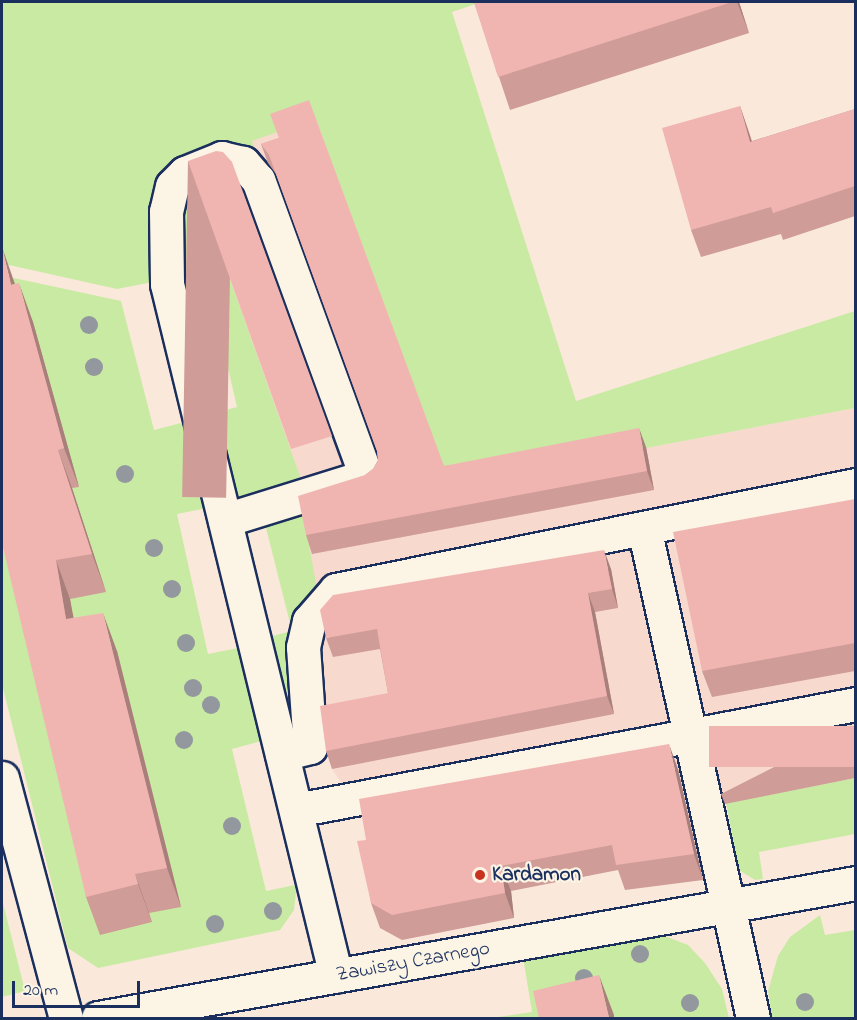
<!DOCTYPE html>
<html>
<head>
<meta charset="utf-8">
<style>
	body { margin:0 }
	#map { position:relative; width:857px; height:1020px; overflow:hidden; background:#fae8db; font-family:"Indie Flower",sans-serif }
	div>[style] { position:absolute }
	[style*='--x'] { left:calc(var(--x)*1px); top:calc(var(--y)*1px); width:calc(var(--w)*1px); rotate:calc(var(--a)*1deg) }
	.built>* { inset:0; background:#f7d9ce }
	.green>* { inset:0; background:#c9eaa3 }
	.roads { filter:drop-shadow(2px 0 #1b2f5e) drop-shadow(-2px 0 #1b2f5e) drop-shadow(0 2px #1b2f5e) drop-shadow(0 -2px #1b2f5e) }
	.street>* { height:33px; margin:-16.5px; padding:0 16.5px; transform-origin:16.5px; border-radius:16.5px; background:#fcf5e5 }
	.trees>* { width:18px; height:18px; margin:-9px; border-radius:50%; background:#93979e }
	.wall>* { inset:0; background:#cf9c98; transform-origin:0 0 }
	.shaded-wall>* { inset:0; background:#a97f7c }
	.building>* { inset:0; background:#f1b5b1; transform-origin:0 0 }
	.dots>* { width:16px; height:16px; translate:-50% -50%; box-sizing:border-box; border:3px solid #fcf5e5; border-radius:50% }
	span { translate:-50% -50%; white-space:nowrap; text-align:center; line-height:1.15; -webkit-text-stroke:4.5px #fcf5e5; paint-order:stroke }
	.poi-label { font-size:21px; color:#1b2f5e; font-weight:700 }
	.left { translate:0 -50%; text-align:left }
	.street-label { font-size:21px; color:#1b2f5e }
	.frame { position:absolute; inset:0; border:3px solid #1b2f5e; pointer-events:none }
	.scale { position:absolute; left:12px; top:981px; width:128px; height:27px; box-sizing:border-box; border:3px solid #1b2f5e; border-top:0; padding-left:8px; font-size:18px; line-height:21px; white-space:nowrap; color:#1b2f5e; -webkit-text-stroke:4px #fcf5e5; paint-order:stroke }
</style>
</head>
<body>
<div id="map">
	<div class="built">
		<div style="clip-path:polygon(316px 119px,448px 486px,855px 408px,855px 778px,690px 809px,683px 766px,368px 824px,332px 769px,198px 188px,252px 141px)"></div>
	</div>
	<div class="green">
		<div style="clip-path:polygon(2px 2px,482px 2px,452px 12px,576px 401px,855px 311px,855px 408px,448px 486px,316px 119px,252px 141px,257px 154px,185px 169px,163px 280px,117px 289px,9px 265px,2px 267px)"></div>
		<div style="clip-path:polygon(199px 177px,198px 189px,302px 482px,232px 506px,208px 415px,237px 407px,205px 269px,175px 275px,183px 205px,189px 187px)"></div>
		<div style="clip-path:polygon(14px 278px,121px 301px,154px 430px,185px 422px,207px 508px,177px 514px,208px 654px,238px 648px,261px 741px,232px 749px,266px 891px,295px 885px,296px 892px,294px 910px,280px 930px,98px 968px,68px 948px,2px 684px,2px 281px)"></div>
		<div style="clip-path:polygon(303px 512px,318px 594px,292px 738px,268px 637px,292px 631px,264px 520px)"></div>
		<div style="clip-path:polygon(855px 778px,855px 834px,759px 852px,763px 879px,755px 880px,739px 870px,726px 803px)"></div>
		<div style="clip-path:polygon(2px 899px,25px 991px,2px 997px)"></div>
		<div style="clip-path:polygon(820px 915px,825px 935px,855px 930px,855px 1018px,772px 1018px,768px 991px,778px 956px,790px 937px)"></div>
		<div style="clip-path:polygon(662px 935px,688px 945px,705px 963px,722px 989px,729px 1018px,491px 1018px,532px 1012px,523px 957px)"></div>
	</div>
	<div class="roads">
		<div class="street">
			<div style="--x:225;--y:520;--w:148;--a:-17.3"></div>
			<div style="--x:366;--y:476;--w:315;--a:-110"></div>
			<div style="--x:258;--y:180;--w:23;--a:-131"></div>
			<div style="--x:243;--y:163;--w:22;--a:-167"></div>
			<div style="--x:222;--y:158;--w:40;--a:158"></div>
			<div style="--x:185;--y:173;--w:18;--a:135"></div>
			<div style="--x:172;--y:186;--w:26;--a:103"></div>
			<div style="--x:166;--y:211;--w:73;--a:89.2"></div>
			<div style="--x:167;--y:284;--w:712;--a:76.28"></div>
			<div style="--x:644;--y:528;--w:502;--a:77.46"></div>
			<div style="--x:282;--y:754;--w:29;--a:-14"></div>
			<div style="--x:310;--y:747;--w:100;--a:-94"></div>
			<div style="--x:303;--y:647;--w:27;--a:-77"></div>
			<div style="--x:309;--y:621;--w:41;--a:-48.9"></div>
			<div style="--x:336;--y:590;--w:530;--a:-11.42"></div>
			<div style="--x:2;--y:778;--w:248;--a:75.1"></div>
			<div style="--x:296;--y:810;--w:570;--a:-10.72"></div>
			<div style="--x:98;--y:1018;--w:770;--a:-10.1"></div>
		</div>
	</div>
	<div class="trees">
		<div style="left:89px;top:325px"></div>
		<div style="left:94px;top:367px"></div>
		<div style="left:125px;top:474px"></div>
		<div style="left:154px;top:548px"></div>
		<div style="left:172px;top:589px"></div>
		<div style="left:186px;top:643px"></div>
		<div style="left:193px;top:688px"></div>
		<div style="left:211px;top:705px"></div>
		<div style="left:184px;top:740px"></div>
		<div style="left:232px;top:826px"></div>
		<div style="left:273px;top:911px"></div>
		<div style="left:215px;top:924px"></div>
		<div style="left:640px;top:954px"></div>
		<div style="left:584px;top:978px"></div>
		<div style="left:805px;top:1002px"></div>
		<div style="left:690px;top:1003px"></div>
	</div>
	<div class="wall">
		<div style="clip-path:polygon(474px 2px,739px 2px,749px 33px,510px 110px)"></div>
		<div style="clip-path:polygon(740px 106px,752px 141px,855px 109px,855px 216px,783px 240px,781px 234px,701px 257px,691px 230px)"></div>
		<div style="clip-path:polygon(279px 138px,444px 466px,646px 447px,654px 490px,312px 554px,306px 535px,365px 475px,373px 469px,378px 460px,377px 451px,276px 174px,268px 163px,261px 144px)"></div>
		<div style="left:188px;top:161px;width:44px;height:336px;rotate:1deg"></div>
		<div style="clip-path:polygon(15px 284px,33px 322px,79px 487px,72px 488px,106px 592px,70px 599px,73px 618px,117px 651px,181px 907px,149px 913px,152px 922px,100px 935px,86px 897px)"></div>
		<div style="clip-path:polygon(855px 499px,855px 671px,712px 697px,702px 671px)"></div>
		<div style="clip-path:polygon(611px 569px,618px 608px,595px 612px,614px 714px,332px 769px,326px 751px,388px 693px,380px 649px,333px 657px,326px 638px)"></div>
		<div style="clip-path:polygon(855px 726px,855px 778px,725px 804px,721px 794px)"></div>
		<div style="clip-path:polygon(678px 769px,703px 880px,625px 890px,618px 870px,511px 891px,514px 918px,402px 940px,380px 928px,371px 903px,366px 840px)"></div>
	</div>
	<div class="shaded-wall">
		<div style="clip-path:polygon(737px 2px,739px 2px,749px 33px)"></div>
		<div style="clip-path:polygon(740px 106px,749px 133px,760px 169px,750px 142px)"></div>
		<div style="clip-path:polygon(2px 247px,15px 284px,11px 285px)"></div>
		<div style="clip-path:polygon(19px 283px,33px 322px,79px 487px,64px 448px)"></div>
		<div style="clip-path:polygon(639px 428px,646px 447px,654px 490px,647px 471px)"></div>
		<div style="clip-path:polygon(58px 450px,72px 488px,106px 592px,92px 554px)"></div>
		<div style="clip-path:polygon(604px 550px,611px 569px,618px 608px,612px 589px)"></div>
		<div style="clip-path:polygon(56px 560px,70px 599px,81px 657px,66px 619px)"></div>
		<div style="clip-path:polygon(588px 593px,595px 612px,614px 714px,607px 696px)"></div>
		<div style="clip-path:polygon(103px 613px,117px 651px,181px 907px,167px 868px)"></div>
		<div style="clip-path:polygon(669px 744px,678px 769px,703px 880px,694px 854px)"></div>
		<div style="clip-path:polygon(501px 866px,511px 891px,514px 918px,505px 893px)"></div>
		<div style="clip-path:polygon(135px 874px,149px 913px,152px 922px,138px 884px)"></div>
		<div style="clip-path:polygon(599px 975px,614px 1015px,614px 1018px,609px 1018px)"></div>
	</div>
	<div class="building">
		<div style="clip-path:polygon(474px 2px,732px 2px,498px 77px)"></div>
		<div style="clip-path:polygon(309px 100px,444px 466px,639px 428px,647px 471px,306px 535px,298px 496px,365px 475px,373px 469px,378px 460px,377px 451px,269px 155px,261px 144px,279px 138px,270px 114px)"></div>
		<div style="clip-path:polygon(740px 106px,750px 142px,855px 109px,855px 186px,773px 213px,771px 207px,691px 230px,662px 128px)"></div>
		<div style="clip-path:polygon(216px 151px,223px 152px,232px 162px,332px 436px,291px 449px,188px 161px)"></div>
		<div style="clip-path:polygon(2px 247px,11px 285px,19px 283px,64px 448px,58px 450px,92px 554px,56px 560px,66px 619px,103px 613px,167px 868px,135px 874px,138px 884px,86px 897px,2px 543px)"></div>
		<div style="clip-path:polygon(855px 499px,855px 643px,702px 671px,673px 532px)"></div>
		<div style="clip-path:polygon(604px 550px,612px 589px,588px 593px,607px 696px,326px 751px,320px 706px,388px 693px,377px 629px,326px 638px,320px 610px,333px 595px)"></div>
		<div style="left:855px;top:726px;width:41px;height:146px;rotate:90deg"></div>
		<div style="clip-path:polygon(669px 744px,694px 854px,616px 865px,612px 845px,501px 866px,505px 893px,392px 915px,371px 903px,357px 841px,366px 840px,359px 799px)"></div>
		<div style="clip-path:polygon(599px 975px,609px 1018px,539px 1018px,533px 991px)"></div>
	</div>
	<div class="dots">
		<div style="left:480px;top:875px;background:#c8321e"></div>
	</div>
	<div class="poi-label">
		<span class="left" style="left:492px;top:875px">Kardamon</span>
	</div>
	<div class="street-label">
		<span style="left:413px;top:962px;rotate:-10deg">Zawiszy Czarnego</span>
	</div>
	<div class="frame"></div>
	<div class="scale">20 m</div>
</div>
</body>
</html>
